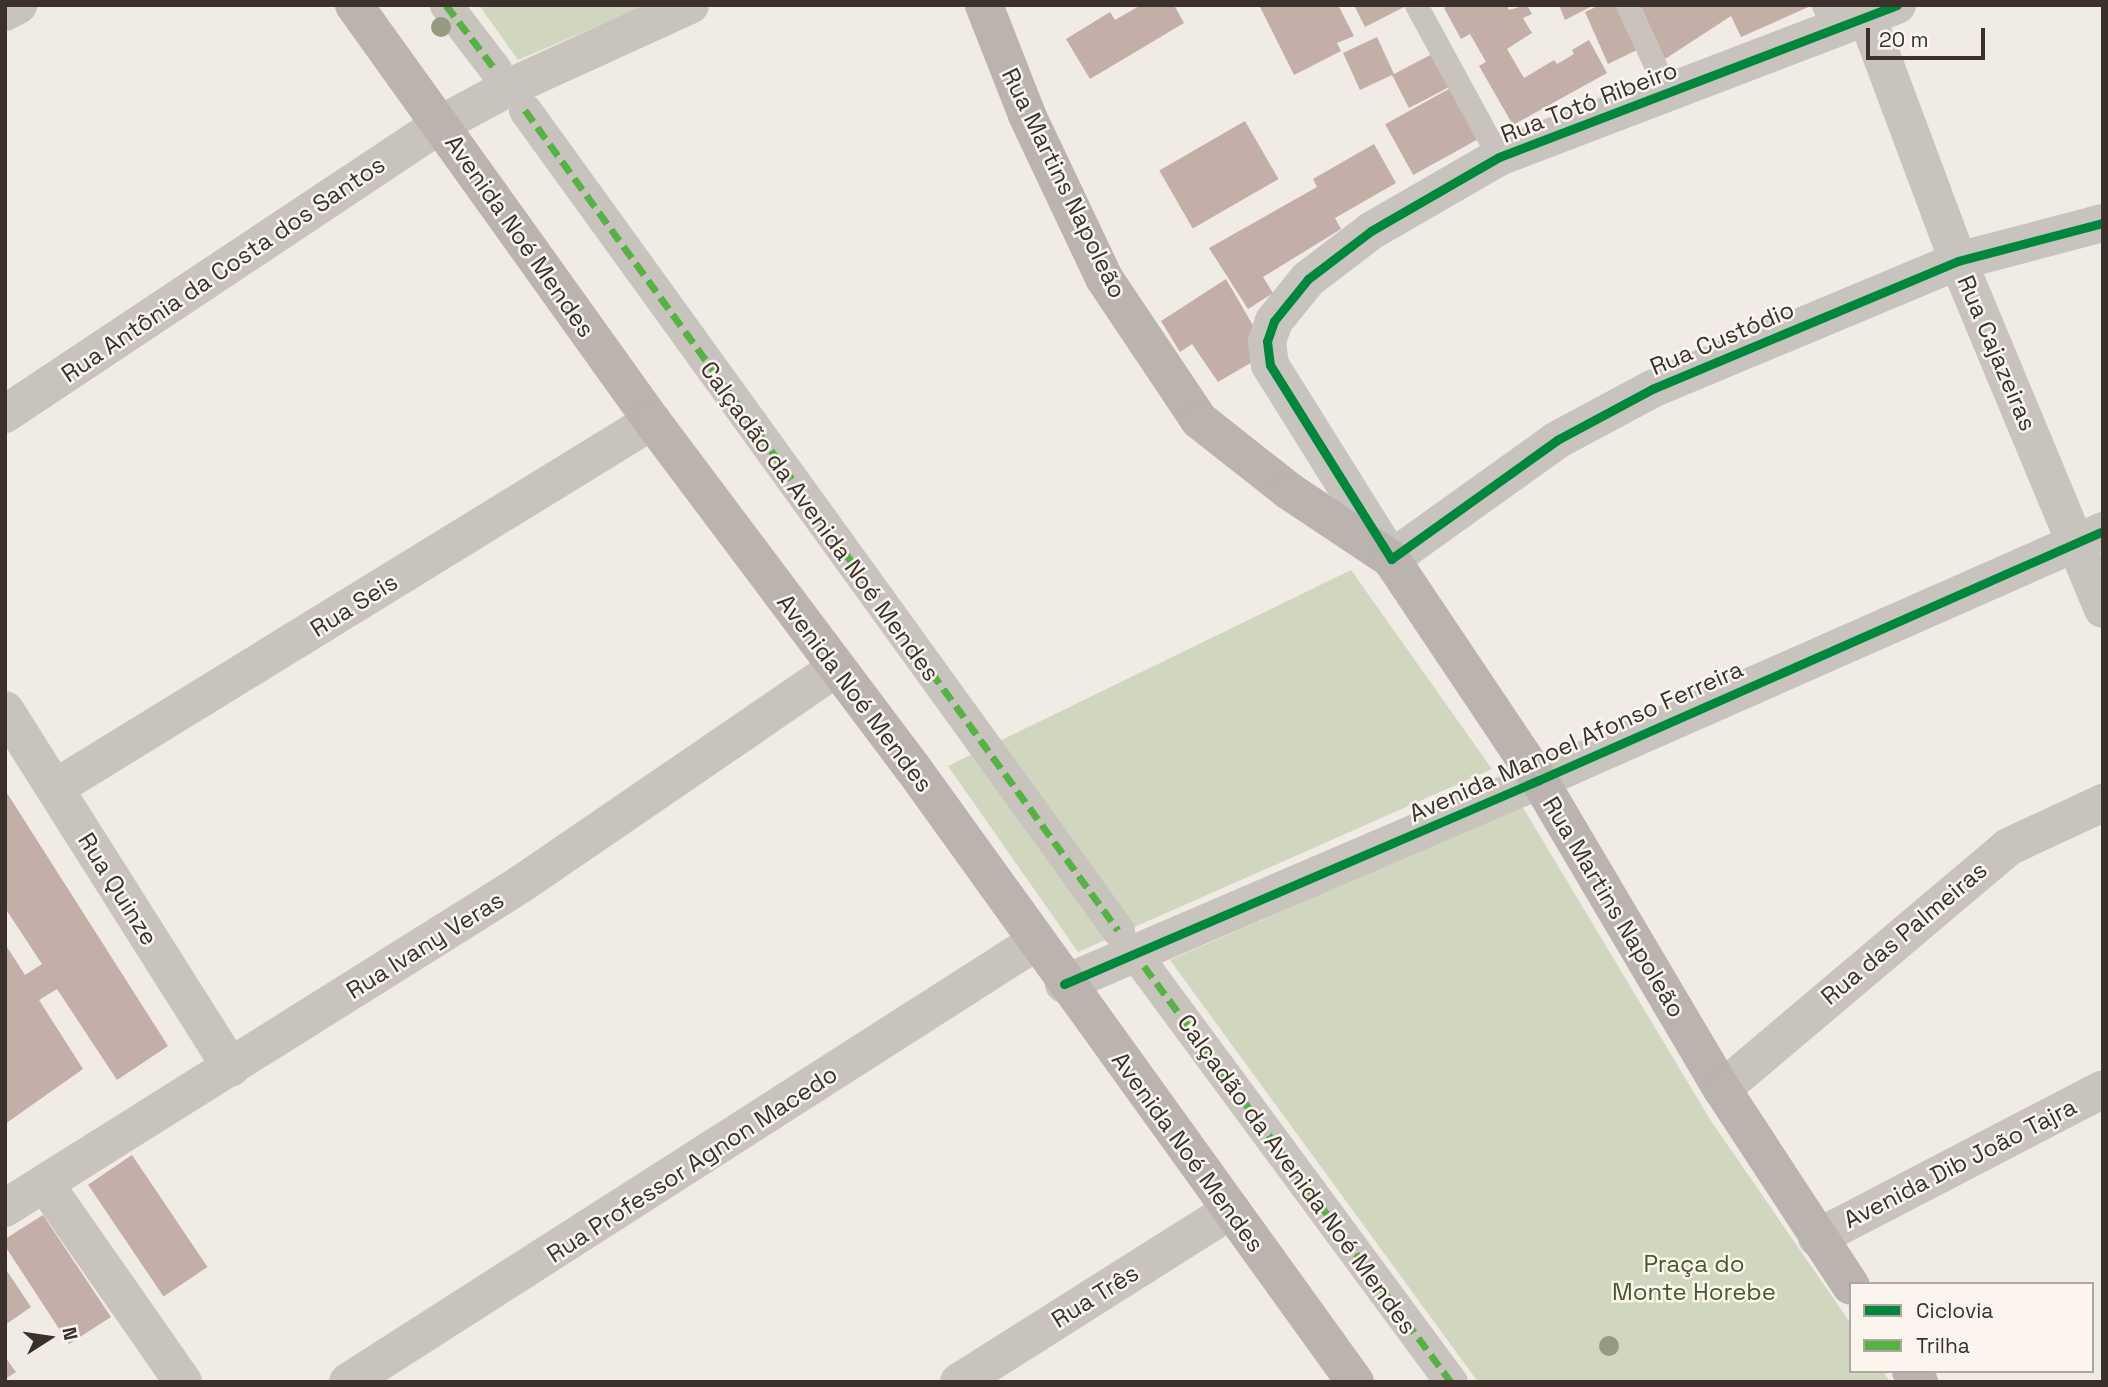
<!DOCTYPE html>
<html>
<head>
<meta charset="utf-8">
<style>
	body { margin:0 }
	#map { position:relative; width:2108px; height:1387px; overflow:hidden; background:#f0ebe5; font-family:"Space Grotesk",sans-serif }
	div>[style] { position:absolute }
	[style*='--x'] { left:calc(var(--x)*1px); top:calc(var(--y)*1px); width:calc(var(--w)*1px); rotate:calc(var(--a)*1deg) }
	.green>* { inset:0; background:#d1d6bf }
	.building>* { inset:0; background:#c3afa7; transform-origin:0 0 }
	.service>* { height:23px; margin:-11.5px; padding:0 11.5px; transform-origin:11.5px; border-radius:11.5px; background:#c9c3be }
	.pedestrian>* { height:33px; margin:-16.5px; padding:0 16.5px; transform-origin:16.5px; border-radius:16.5px; background:#c9c3be }
	.minor>* { height:38px; margin:-19px; padding:0 19px; transform-origin:19px; border-radius:19px; background:#c9c3be }
	.secondary>* { height:38px; margin:-19px; padding:0 19px; transform-origin:19px; border-radius:19px; background:#bab3ae }
	.quiet>* { height:7px; margin-top:-3.5px; transform-origin:0; background:repeating-linear-gradient(90deg,#57b246 0 14px,transparent 0 21px) }
	.cycleway>* { height:9px; margin:-4.5px; padding:0 4.5px; transform-origin:4.5px; border-radius:4.5px; background:#00873e }
	.trees>* { width:20px; height:20px; margin:-10px; border-radius:50%; background:#959b80 }
	span { translate:-50% -50%; white-space:nowrap; text-align:center; line-height:1.15; -webkit-text-stroke:5px #fbf5ee; paint-order:stroke }
	.street-label { font-size:24px; color:#3b302b }
	.park-label { font-size:24px; color:#4a5a2e }
	.frame { position:absolute; inset:0; border:7px solid #3b302b; pointer-events:none }
	.legend { position:absolute; left:1849px; top:1282px; width:245px; height:91px; box-sizing:border-box; background:#fbf5ee; border:2px solid #aea6a0; margin:0; padding:9px 12px; list-style:none; font-size:21px; color:#3b302b }
	.legend li { display:flex; align-items:center; gap:14px; height:35px }
	.legend b { width:35px; border:2px solid #aea6a0 }
	.north { position:absolute; left:14px; top:1303px; width:70px; height:70px; -webkit-text-stroke:5px #fbf5ee; paint-order:stroke; rotate:78deg; font-size:19px; font-weight:700; line-height:28px; text-align:center; color:#3b302b }
	.north::after { content:''; display:block; margin:auto; width:24px; height:32px; background:#3b302b; clip-path:polygon(50% 0,100% 100%,50% 72%,0 100%) }
	.scale { position:absolute; left:1866px; top:28px; width:119px; height:32px; box-sizing:border-box; border:4px solid #3b302b; border-top:0; padding-left:9px; font-size:21px; line-height:24px; white-space:nowrap; color:#3b302b; -webkit-text-stroke:5px #fbf5ee; paint-order:stroke }
</style>
</head>
<body>
<div id="map">
	<div class="green">
		<div style="clip-path:polygon(479px 5px,647px 5px,518px 60px)"></div>
		<div style="clip-path:polygon(1351px 570px,1492px 769px,1078px 952px,948px 766px)"></div>
		<div style="clip-path:polygon(1522px 806px,1711px 1121px,1851px 1324px,1851px 1371px,1883px 1371px,1890px 1382px,1478px 1382px,1170px 960px)"></div>
	</div>
	<div class="building">
		<div style="clip-path:polygon(1141px 5px,1174px 5px,1184px 23px,1090px 79px,1066px 39px,1110px 12px,1115px 20px)"></div>
		<div style="clip-path:polygon(1259px 5px,1338px 5px,1354px 36px,1337px 43px,1341px 51px,1294px 75px)"></div>
		<div style="clip-path:polygon(1354px 5px,1408px 5px,1365px 27px)"></div>
		<div style="clip-path:polygon(1448px 5px,1507px 5px,1509px 10px,1527px 5px,1532px 14px,1523px 18px,1532px 33px,1507px 49px,1524px 78px,1554px 60px,1557px 64px,1574px 54px,1572px 50px,1589px 40px,1607px 73px,1513px 125px,1479px 66px,1486px 62px,1470px 34px,1461px 39px,1444px 8px)"></div>
		<div style="clip-path:polygon(1559px 5px,1594px 5px,1565px 20px)"></div>
		<div style="clip-path:polygon(1600px 5px,1623px 5px,1643px 47px,1608px 64px,1585px 12px)"></div>
		<div style="clip-path:polygon(1640px 5px,1813px 5px,1741px 37px,1731px 16px,1665px 59px)"></div>
		<div style="clip-path:polygon(1377px 37px,1394px 74px,1438px 51px,1455px 84px,1409px 108px,1392px 75px,1360px 90px,1343px 53px)"></div>
		<div style="left:1456px;top:85px;width:58px;height:81px;rotate:61deg"></div>
		<div style="left:1245px;top:121px;width:67px;height:99px;rotate:60deg"></div>
		<div style="clip-path:polygon(1374px 144px,1396px 183px,1335px 218px,1341px 229px,1263px 277px,1273px 293px,1248px 309px,1209px 248px,1317px 187px,1313px 179px)"></div>
		<div style="clip-path:polygon(1226px 279px,1258px 334px,1254px 361px,1218px 382px,1192px 344px,1180px 352px,1161px 321px)"></div>
		<div style="clip-path:polygon(5px 790px,168px 1046px,117px 1080px,57px 989px,39px 1000px,83px 1069px,5px 1124px,5px 944px,25px 975px,42px 964px,5px 908px)"></div>
		<div style="left:132px;top:1155px;width:135px;height:53px;rotate:56deg"></div>
		<div style="clip-path:polygon(43px 1215px,111px 1317px,69px 1344px,5px 1246px,5px 1239px)"></div>
		<div style="clip-path:polygon(5px 1268px,31px 1307px,5px 1325px)"></div>
		<div style="clip-path:polygon(5px 1357px,16px 1372px,5px 1379px)"></div>
	</div>
	<div class="service">
		<div style="--x:1416;--y:5;--w:173;--a:61.4"></div>
		<div style="--x:1627;--y:5;--w:97;--a:65"></div>
		<div style="--x:1823;--y:5;--w:26;--a:67"></div>
	</div>
	<div class="pedestrian">
		<div style="--x:446;--y:5;--w:81;--a:52.6"></div>
		<div style="--x:525;--y:110;--w:1012;--a:54.13"></div>
		<div style="--x:1144;--y:966;--w:517;--a:53.57"></div>
	</div>
	<div class="minor">
		<div style="--x:1897;--y:5;--w:426;--a:159.1"></div>
		<div style="--x:1499;--y:157;--w:148;--a:150"></div>
		<div style="--x:1371;--y:231;--w:79;--a:142.7"></div>
		<div style="--x:1308;--y:279;--w:54;--a:129"></div>
		<div style="--x:1274;--y:321;--w:21;--a:109"></div>
		<div style="--x:1267;--y:341;--w:24;--a:83"></div>
		<div style="--x:1270;--y:365;--w:229;--a:58"></div>
		<div style="--x:1391;--y:559;--w:204;--a:-35.6"></div>
		<div style="--x:1557;--y:440;--w:108;--a:-28.2"></div>
		<div style="--x:1652;--y:389;--w:332;--a:-22.7"></div>
		<div style="--x:1958;--y:261;--w:150;--a:-14.7"></div>
		<div style="--x:5;--y:12;--w:15;--a:-28"></div>
		<div style="--x:1867;--y:17;--w:260;--a:69.5"></div>
		<div style="--x:1958;--y:261;--w:377;--a:67.4"></div>
		<div style="--x:5;--y:414;--w:524;--a:-33.63"></div>
		<div style="--x:441;--y:124;--w:76;--a:-28.2"></div>
		<div style="--x:508;--y:88;--w:200;--a:-24.5"></div>
		<div style="--x:5;--y:710;--w:423;--a:57.7"></div>
		<div style="--x:55;--y:788;--w:701;--a:-31.58"></div>
		<div style="--x:1064;--y:984;--w:517;--a:-23.24"></div>
		<div style="--x:1539;--y:780;--w:617;--a:-23.82"></div>
		<div style="--x:1722;--y:1089;--w:375;--a:-40.2"></div>
		<div style="--x:2008;--y:847;--w:105;--a:-24.9"></div>
		<div style="--x:45;--y:1184;--w:241;--a:55.1"></div>
		<div style="--x:5;--y:1208;--w:609;--a:-32.12"></div>
		<div style="--x:521;--y:884;--w:382;--a:-34.4"></div>
		<div style="--x:1817;--y:1238;--w:322;--a:-27.5"></div>
		<div style="--x:348;--y:1382;--w:814;--a:-32.62"></div>
		<div style="--x:959;--y:1382;--w:322;--a:-32.3"></div>
	</div>
	<div class="secondary">
		<div style="--x:354;--y:5;--w:512;--a:54.38"></div>
		<div style="--x:652;--y:421;--w:433;--a:53.1"></div>
		<div style="--x:912;--y:767;--w:758;--a:54.23"></div>
		<div style="--x:984;--y:5;--w:118;--a:68.6"></div>
		<div style="--x:1027;--y:115;--w:180;--a:64.7"></div>
		<div style="--x:1104;--y:278;--w:171;--a:56.2"></div>
		<div style="--x:1199;--y:420;--w:115;--a:38.3"></div>
		<div style="--x:1289;--y:491;--w:123;--a:33.7"></div>
		<div style="--x:1391;--y:559;--w:266;--a:56.2"></div>
		<div style="--x:1539;--y:780;--w:359;--a:59.4"></div>
		<div style="--x:1722;--y:1089;--w:235;--a:56.8"></div>
		<div style="--x:1911;--y:1371;--w:14;--a:54"></div>
	</div>
	<div class="quiet">
		<div style="--x:446;--y:5;--w:81;--a:52.6"></div>
		<div style="--x:525;--y:110;--w:1012;--a:54.13"></div>
		<div style="--x:1144;--y:966;--w:517;--a:53.57"></div>
	</div>
	<div class="cycleway">
		<div style="--x:1897;--y:5;--w:426;--a:159.1"></div>
		<div style="--x:1499;--y:157;--w:148;--a:150"></div>
		<div style="--x:1371;--y:231;--w:79;--a:142.7"></div>
		<div style="--x:1308;--y:279;--w:54;--a:129"></div>
		<div style="--x:1274;--y:321;--w:21;--a:109"></div>
		<div style="--x:1267;--y:341;--w:24;--a:83"></div>
		<div style="--x:1270;--y:365;--w:229;--a:58"></div>
		<div style="--x:1391;--y:559;--w:204;--a:-35.6"></div>
		<div style="--x:1557;--y:440;--w:108;--a:-28.2"></div>
		<div style="--x:1652;--y:389;--w:332;--a:-22.7"></div>
		<div style="--x:1958;--y:261;--w:150;--a:-14.7"></div>
		<div style="--x:1064;--y:984;--w:517;--a:-23.24"></div>
		<div style="--x:1539;--y:780;--w:617;--a:-23.82"></div>
	</div>
	<div class="trees">
		<div style="left:441px;top:27px"></div>
		<div style="left:1609px;top:1346px"></div>
	</div>
	<div class="street-label">
		<span style="left:1589px;top:102px;rotate:-21deg">Rua Totó Ribeiro</span>
		<span style="left:1064px;top:183px;rotate:64deg">Rua Martins Napoleão</span>
		<span style="left:520px;top:236px;rotate:55deg">Avenida Noé Mendes</span>
		<span style="left:223px;top:269px;rotate:-34deg">Rua Antônia da Costa dos Santos</span>
		<span style="left:1722px;top:338px;rotate:-23deg">Rua Custódio</span>
		<span style="left:1997px;top:353px;rotate:67deg">Rua Cajazeiras</span>
		<span style="left:820px;top:521px;rotate:54deg">Calçadão da Avenida Noé Mendes</span>
		<span style="left:354px;top:605px;rotate:-32deg">Rua Seis</span>
		<span style="left:855px;top:693px;rotate:53deg">Avenida Noé Mendes</span>
		<span style="left:1576px;top:741px;rotate:-24deg">Avenida Manoel Afonso Ferreira</span>
		<span style="left:118px;top:889px;rotate:58deg">Rua Quinze</span>
		<span style="left:1614px;top:907px;rotate:59deg">Rua Martins Napoleão</span>
		<span style="left:1904px;top:933px;rotate:-40deg">Rua das Palmeiras</span>
		<span style="left:425px;top:945px;rotate:-32deg">Rua Ivany Veras</span>
		<span style="left:1188px;top:1152px;rotate:54deg">Avenida Noé Mendes</span>
		<span style="left:1960px;top:1163px;rotate:-27deg">Avenida Dib João Tajra</span>
		<span style="left:692px;top:1164px;rotate:-33deg">Rua Professor Agnon Macedo</span>
		<span style="left:1297px;top:1174px;rotate:54deg">Calçadão da Avenida Noé Mendes</span>
		<span style="left:1095px;top:1296px;rotate:-32deg">Rua Três</span>
	</div>
	<div class="park-label">
		<span style="left:1694px;top:1278px">Praça do<br>Monte Horebe</span>
	</div>
	<div class="frame"></div>
	<ul class="legend">
	<li><b style="height:9px;background:#00873e"></b>Ciclovia</li>
	<li><b style="height:9px;background:#57b246"></b>Trilha</li>
	</ul>
	<div class="north">N</div>
	<div class="scale">20 m</div>
</div>
</body>
</html>
